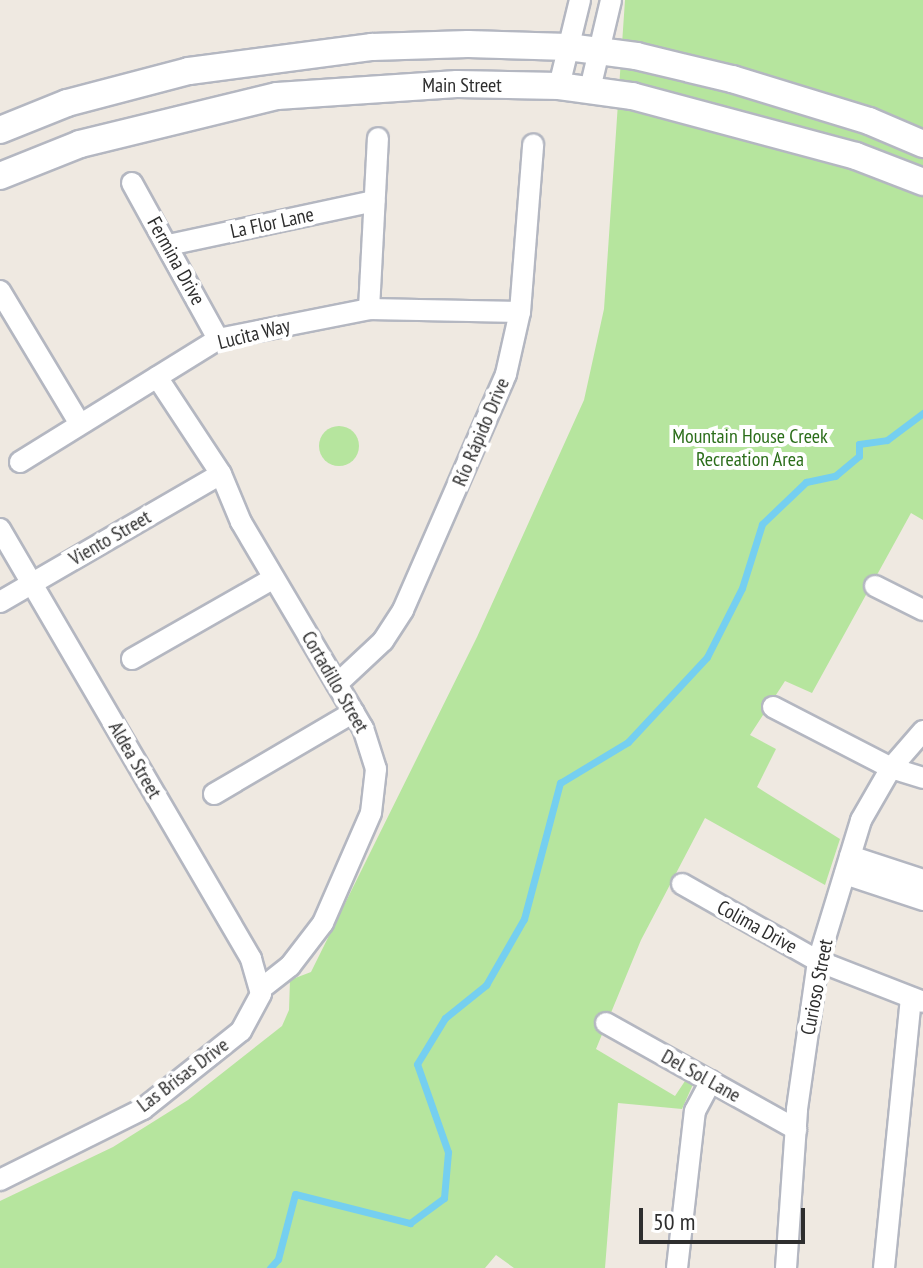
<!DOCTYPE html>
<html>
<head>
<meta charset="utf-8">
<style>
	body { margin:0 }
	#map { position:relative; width:923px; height:1268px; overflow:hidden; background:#efe9e1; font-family:"PT Sans Narrow",sans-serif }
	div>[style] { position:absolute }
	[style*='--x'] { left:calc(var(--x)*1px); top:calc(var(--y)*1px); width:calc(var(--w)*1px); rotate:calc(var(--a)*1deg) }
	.green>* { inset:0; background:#b6e59e }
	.round { border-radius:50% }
	.stream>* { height:7px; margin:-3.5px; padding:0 3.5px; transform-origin:3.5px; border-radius:3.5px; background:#75cff0 }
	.roads { filter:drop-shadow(2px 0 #b4b7c1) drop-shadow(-2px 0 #b4b7c1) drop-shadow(0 2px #b4b7c1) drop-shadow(0 -2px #b4b7c1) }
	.minor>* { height:20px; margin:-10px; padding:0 10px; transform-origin:10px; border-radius:10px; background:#fff }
	.tertiary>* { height:26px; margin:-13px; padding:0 13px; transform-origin:13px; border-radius:13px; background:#fff }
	span { translate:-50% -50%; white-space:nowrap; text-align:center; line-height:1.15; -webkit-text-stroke:8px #fff; paint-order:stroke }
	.street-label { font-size:20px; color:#2e2e2e }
	.park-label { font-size:20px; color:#2c6e1b }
	.scale { position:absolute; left:639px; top:1208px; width:166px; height:36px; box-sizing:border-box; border:4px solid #2e2e2e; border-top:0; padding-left:10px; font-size:24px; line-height:28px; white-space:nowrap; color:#2e2e2e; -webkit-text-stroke:6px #fff; paint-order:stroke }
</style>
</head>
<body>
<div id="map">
	<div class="green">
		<div style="clip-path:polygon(625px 0,923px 0,923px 520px,911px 513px,812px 693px,785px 681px,750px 735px,776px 749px,757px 787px,840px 839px,825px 885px,705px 818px,641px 940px,596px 1049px,675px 1096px,687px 1078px,694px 1082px,682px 1109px,618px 1103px,605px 1268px,514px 1268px,496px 1255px,485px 1268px,0 1268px,0 1201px,113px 1147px,188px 1100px,282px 1026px,289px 1010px,290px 980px,311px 972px,477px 637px,584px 400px,604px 309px)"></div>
		<div class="round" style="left:319px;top:426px;width:40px;height:40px"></div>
	</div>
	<div class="stream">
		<div style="--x:270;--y:1268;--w:12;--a:-48"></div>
		<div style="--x:278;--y:1259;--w:67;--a:-75.3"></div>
		<div style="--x:295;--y:1194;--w:119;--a:14.2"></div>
		<div style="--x:410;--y:1223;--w:42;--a:-36.3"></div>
		<div style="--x:444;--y:1198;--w:46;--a:-85"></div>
		<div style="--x:448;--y:1152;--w:93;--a:-109.4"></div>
		<div style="--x:417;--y:1064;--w:54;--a:-58.7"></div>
		<div style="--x:445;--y:1018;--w:53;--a:-38.8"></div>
		<div style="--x:486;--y:985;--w:76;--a:-60.1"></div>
		<div style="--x:524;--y:919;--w:141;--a:-75.2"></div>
		<div style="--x:560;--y:783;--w:79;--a:-31.1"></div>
		<div style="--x:628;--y:742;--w:116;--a:-47.1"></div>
		<div style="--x:707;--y:657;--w:77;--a:-63.1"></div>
		<div style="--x:742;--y:588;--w:67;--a:-72.6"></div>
		<div style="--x:762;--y:524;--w:61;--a:-43.7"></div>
		<div style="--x:806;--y:482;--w:30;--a:-12"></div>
		<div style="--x:835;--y:476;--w:31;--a:-40"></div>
		<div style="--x:859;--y:456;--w:12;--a:-90"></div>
		<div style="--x:859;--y:444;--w:28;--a:-8"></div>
		<div style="--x:887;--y:440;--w:45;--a:-36.9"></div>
	</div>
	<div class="roads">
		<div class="minor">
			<div style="--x:559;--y:86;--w:89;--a:-76.3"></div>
			<div style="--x:590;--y:89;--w:91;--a:-76.7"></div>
			<div style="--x:132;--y:183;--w:178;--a:61.1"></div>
			<div style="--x:169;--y:245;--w:210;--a:-12.1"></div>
			<div style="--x:0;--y:291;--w:155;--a:59"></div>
			<div style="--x:369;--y:309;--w:171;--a:-87"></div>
			<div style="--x:157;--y:377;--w:116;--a:56.6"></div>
			<div style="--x:221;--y:474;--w:52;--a:67.4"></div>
			<div style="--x:241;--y:522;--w:239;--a:59.4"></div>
			<div style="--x:363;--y:728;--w:43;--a:72.4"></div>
			<div style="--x:376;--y:769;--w:44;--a:96.5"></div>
			<div style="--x:371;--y:813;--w:120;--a:113.6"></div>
			<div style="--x:323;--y:923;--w:54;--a:127.5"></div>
			<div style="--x:290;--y:966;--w:37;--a:142"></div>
			<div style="--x:20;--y:462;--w:233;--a:-31.8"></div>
			<div style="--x:218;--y:339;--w:154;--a:-11.2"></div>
			<div style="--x:369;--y:309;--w:151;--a:1.1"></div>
			<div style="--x:0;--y:529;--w:498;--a:59.7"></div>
			<div style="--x:251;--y:959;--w:36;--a:74"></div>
			<div style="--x:261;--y:994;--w:42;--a:118.4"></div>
			<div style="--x:241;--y:1031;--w:125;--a:141.5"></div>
			<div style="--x:143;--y:1109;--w:160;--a:153.6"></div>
			<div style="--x:875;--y:586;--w:54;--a:26.6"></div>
			<div style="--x:0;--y:602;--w:255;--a:-30.1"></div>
			<div style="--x:132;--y:659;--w:163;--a:-29.7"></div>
			<div style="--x:337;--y:684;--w:63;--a:-43.1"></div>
			<div style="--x:383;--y:641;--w:37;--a:-57"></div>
			<div style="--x:403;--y:610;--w:257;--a:-66.4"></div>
			<div style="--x:506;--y:374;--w:64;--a:-77.3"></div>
			<div style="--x:520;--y:312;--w:168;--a:-85.5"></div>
			<div style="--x:773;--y:707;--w:133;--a:27.3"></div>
			<div style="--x:891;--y:768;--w:34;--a:17"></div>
			<div style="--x:214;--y:794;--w:162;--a:-30.4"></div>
			<div style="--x:850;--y:856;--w:77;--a:18.2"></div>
			<div style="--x:845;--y:874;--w:82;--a:18.4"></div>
			<div style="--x:682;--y:884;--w:156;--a:29.5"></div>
			<div style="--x:818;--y:961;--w:113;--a:21.3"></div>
			<div style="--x:606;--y:1023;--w:218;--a:29.2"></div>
			<div style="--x:677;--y:1268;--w:158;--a:-83.5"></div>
			<div style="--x:695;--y:1111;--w:34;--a:-62"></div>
			<div style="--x:786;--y:1268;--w:159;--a:-86"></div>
			<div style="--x:797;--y:1109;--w:149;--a:-81.9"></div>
			<div style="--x:818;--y:961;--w:147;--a:-73"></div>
			<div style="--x:861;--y:820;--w:60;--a:-60"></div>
			<div style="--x:891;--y:768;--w:49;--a:-49.1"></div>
			<div style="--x:884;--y:1268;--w:270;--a:-84.3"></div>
		</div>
		<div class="tertiary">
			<div style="--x:0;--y:130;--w:72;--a:-21.9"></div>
			<div style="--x:67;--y:103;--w:126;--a:-14.7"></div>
			<div style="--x:189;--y:71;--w:185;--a:-7.5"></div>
			<div style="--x:372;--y:47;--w:96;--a:-1.8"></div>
			<div style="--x:468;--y:44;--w:100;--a:1.7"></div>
			<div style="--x:568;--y:47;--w:69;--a:7.5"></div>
			<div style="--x:636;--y:56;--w:99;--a:13.5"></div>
			<div style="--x:732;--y:79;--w:143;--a:17"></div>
			<div style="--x:869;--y:121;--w:59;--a:23.1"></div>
			<div style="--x:0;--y:176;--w:86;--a:-21.8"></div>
			<div style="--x:80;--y:144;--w:203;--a:-13.7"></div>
			<div style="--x:277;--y:96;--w:180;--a:-3.8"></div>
			<div style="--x:457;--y:84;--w:102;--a:1.1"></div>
			<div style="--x:559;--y:86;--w:74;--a:7.8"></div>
			<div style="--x:632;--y:96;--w:232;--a:15"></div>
			<div style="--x:856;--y:156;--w:72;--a:21.2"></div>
		</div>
	</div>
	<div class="street-label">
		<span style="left:462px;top:85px">Main Street</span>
		<span style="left:272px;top:223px;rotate:-12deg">La Flor Lane</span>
		<span style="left:176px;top:261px;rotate:61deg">Fermina Drive</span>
		<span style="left:254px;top:334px;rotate:-14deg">Lucita Way</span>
		<span style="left:481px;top:432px;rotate:-67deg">Río Rápido Drive</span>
		<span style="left:110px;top:538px;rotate:-30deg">Viento Street</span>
		<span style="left:335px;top:682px;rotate:60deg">Cortadillo Street</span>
		<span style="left:135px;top:760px;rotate:60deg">Aldea Street</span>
		<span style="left:757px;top:927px;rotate:29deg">Colima Drive</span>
		<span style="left:817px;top:987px;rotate:-79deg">Curioso Street</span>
		<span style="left:183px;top:1075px;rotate:-37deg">Las Brisas Drive</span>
		<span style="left:701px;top:1076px;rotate:29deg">Del Sol Lane</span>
	</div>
	<div class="park-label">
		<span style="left:750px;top:448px">Mountain House Creek<br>Recreation Area</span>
	</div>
	<div class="scale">50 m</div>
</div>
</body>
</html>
